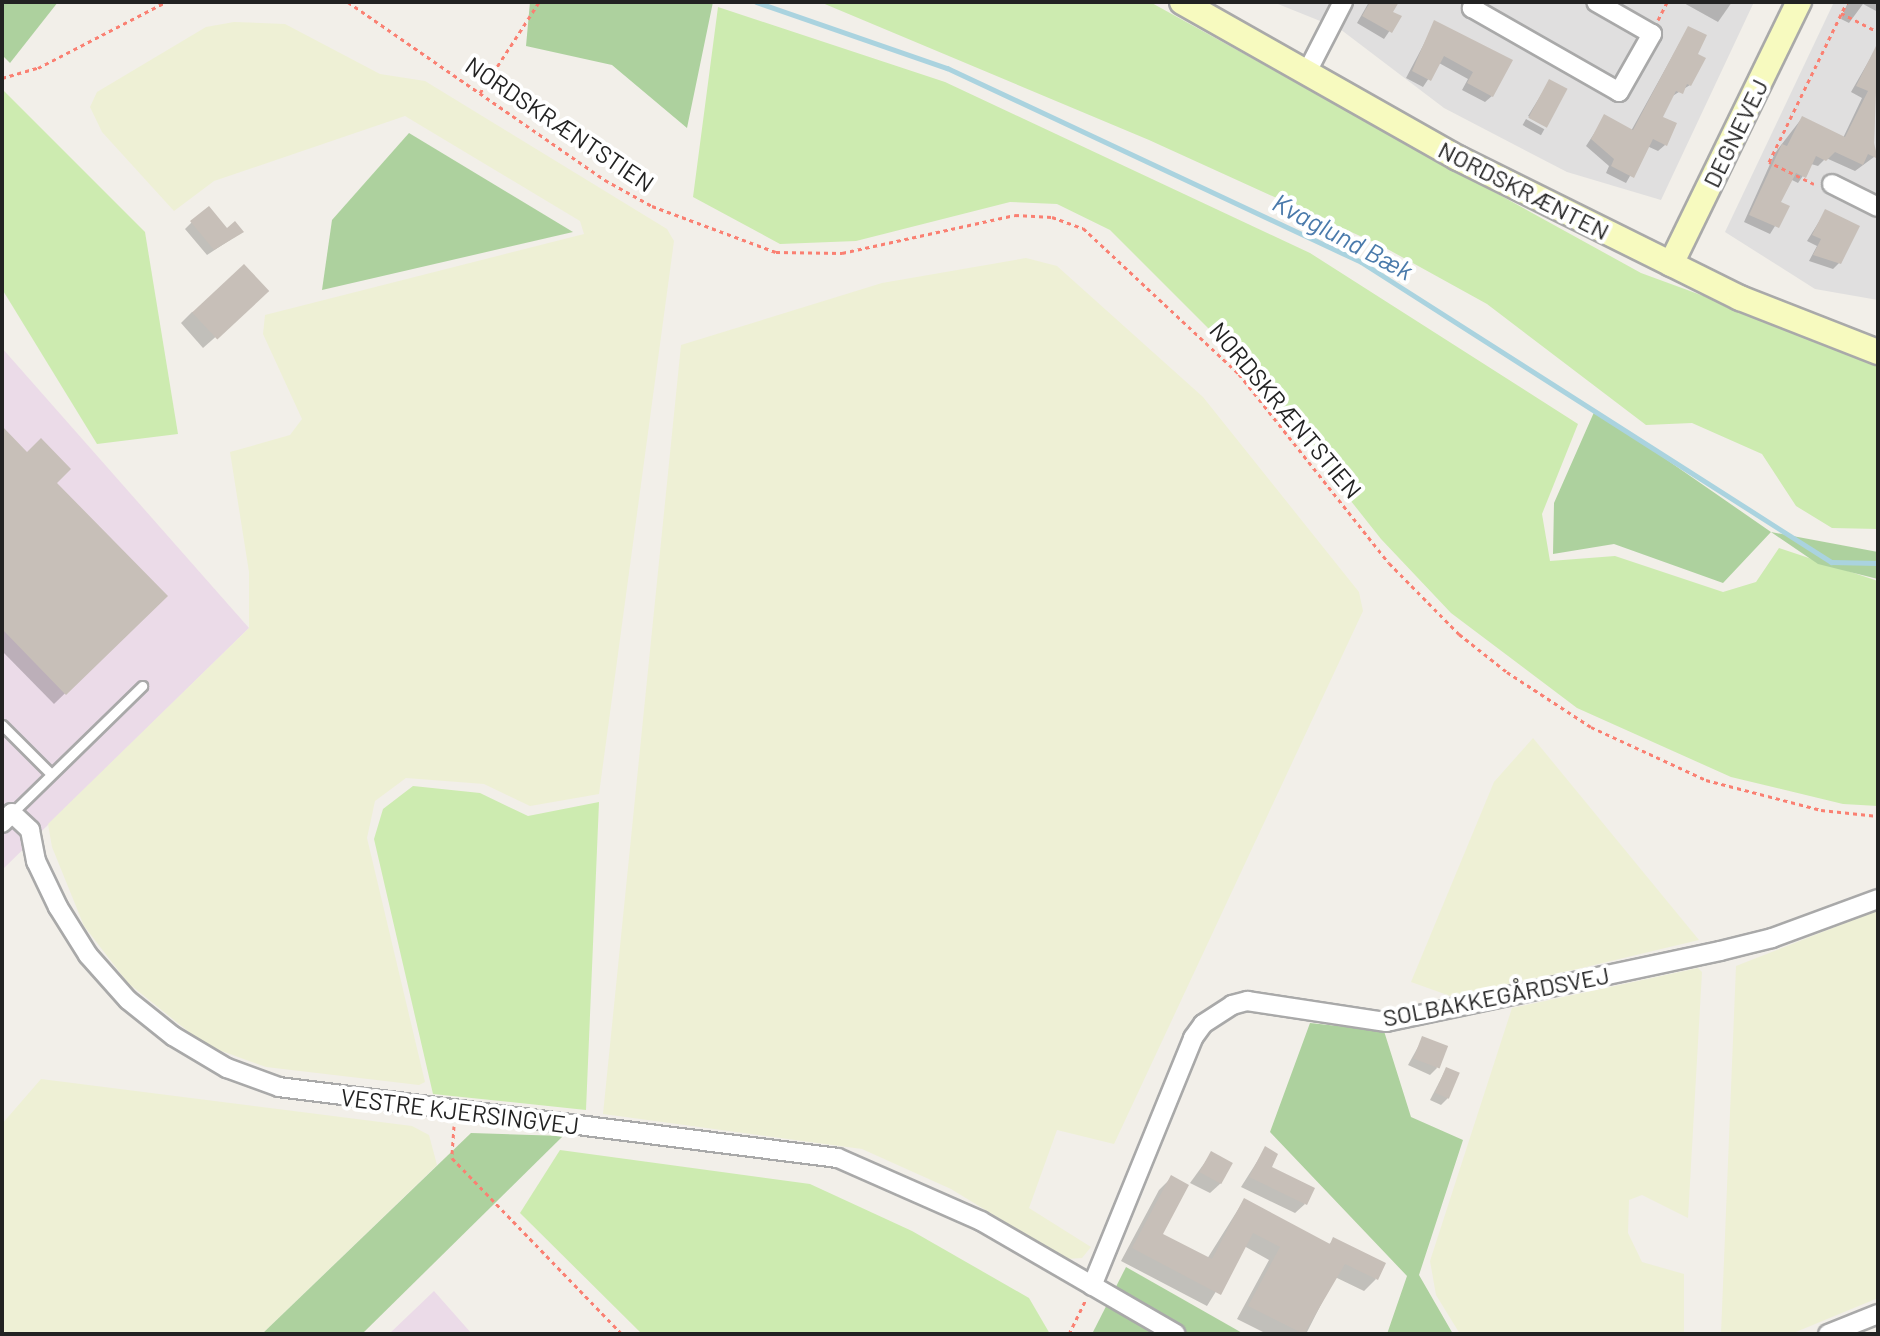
<!DOCTYPE html>
<html>
<head>
<meta charset="utf-8">
<style>
	body { margin:0 }
	#map { position:relative; width:1880px; height:1336px; overflow:hidden; background:#f2efe9; font-family:Barlow,sans-serif }
	div>[style] { position:absolute }
	[style*='--x'] { left:calc(var(--x)*1px); top:calc(var(--y)*1px); width:calc(var(--w)*1px); rotate:calc(var(--a)*1deg) }
	.residential>* { inset:0; background:#e0dfdf }
	.industrial>* { inset:0; background:#ebdbe8 }
	.farmland>* { inset:0; background:#eef0d5 }
	.grass>* { inset:0; background:#cdebb0 }
	.forest>* { inset:0; background:#add19e }
	.shadow>* { inset:0; background:#0003; transform-origin:0 0 }
	.stream>* { height:5px; margin:-2.5px; padding:0 2.5px; transform-origin:2.5px; border-radius:2.5px; background:#aad3df }
	.building>* { inset:0; background:#c7bfb8; transform-origin:0 0 }
	.path>* { height:3px; margin-top:-1.5px; transform-origin:0; background:repeating-linear-gradient(90deg,#fa8072 0 4px,transparent 0 8px) }
	.roads { filter:drop-shadow(2px 0 #a9a9a9) drop-shadow(-2px 0 #a9a9a9) drop-shadow(0 2px #a9a9a9) drop-shadow(0 -2px #a9a9a9) }
	.lane>* { height:9px; margin:-4.5px; padding:0 4.5px; transform-origin:4.5px; border-radius:4.5px; background:#fff }
	.street>* { height:18px; margin:-9px; padding:0 9px; transform-origin:9px; border-radius:9px; background:#fff }
	.secondary>* { height:24px; margin:-12px; padding:0 12px; transform-origin:12px; border-radius:12px; background:#f7fabf }
	span { translate:-50% -50%; white-space:nowrap; text-align:center; line-height:1.15; -webkit-text-stroke:8px #fff; paint-order:stroke }
	.street-label { font-size:24px; color:#222 }
	.water-label { font-size:26px; color:#4a7aab; font-style:italic }
	.frame { position:absolute; inset:0; border:4px solid #222; pointer-events:none }
</style>
</head>
<body>
<div id="map">
	<div class="residential">
		<div style="clip-path:polygon(1273px 2px,1754px 2px,1661px 200px,1567px 172px,1444px 108px,1340px 29px)"></div>
		<div style="clip-path:polygon(1834px 2px,1878px 2px,1878px 300px,1815px 289px,1725px 232px)"></div>
	</div>
	<div class="industrial">
		<div style="clip-path:polygon(2px 348px,249px 628px,2px 870px)"></div>
		<div style="clip-path:polygon(434px 1291px,472px 1334px,389px 1334px)"></div>
	</div>
	<div class="farmland">
		<div style="clip-path:polygon(234px 22px,285px 24px,380px 74px,425px 81px,667px 229px,674px 241px,599px 794px,530px 806px,484px 784px,406px 778px,375px 801px,367px 838px,425px 1082px,419px 1085px,266px 1067px,205px 1045px,128px 983px,84px 926px,52px 847px,48px 824px,249px 628px,249px 572px,230px 452px,290px 435px,302px 419px,263px 334px,265px 315px,584px 234px,580px 221px,405px 116px,214px 181px,174px 211px,102px 132px,90px 107px,97px 92px,206px 27px)"></div>
		<div style="clip-path:polygon(1026px 258px,1057px 266px,1203px 397px,1359px 592px,1363px 611px,1114px 1144px,1057px 1130px,1029px 1208px,1091px 1247px,1082px 1258px,1066px 1259px,951px 1189px,862px 1149px,603px 1114px,681px 345px,882px 283px)"></div>
		<div style="clip-path:polygon(1533px 738px,1699px 940px,1456px 998px,1411px 982px,1494px 782px)"></div>
		<div style="clip-path:polygon(1878px 910px,1878px 1298px,1791px 1334px,1721px 1334px,1736px 966px)"></div>
		<div style="clip-path:polygon(1698px 968px,1702px 972px,1688px 1218px,1642px 1195px,1629px 1200px,1628px 1233px,1642px 1262px,1684px 1274px,1684px 1334px,1460px 1334px,1436px 1295px,1430px 1261px,1512px 1008px)"></div>
		<div style="clip-path:polygon(41px 1079px,412px 1126px,429px 1135px,437px 1165px,262px 1334px,2px 1334px,2px 1124px)"></div>
	</div>
	<div class="grass">
		<div style="clip-path:polygon(820px 2px,1150px 2px,1641px 273px,1878px 360px,1878px 529px,1832px 528px,1796px 506px,1762px 454px,1692px 423px,1646px 425px,1487px 304px,1382px 246px,1149px 140px)"></div>
		<div style="clip-path:polygon(718px 7px,945px 82px,1310px 253px,1578px 424px,1542px 514px,1550px 561px,1615px 556px,1723px 592px,1756px 582px,1779px 548px,1878px 581px,1878px 806px,1843px 804px,1731px 777px,1577px 708px,1451px 613px,1381px 539px,1237px 357px,1110px 230px,1057px 204px,1010px 202px,856px 241px,780px 244px,693px 197px)"></div>
		<div style="clip-path:polygon(2px 89px,145px 232px,178px 434px,97px 444px,2px 289px)"></div>
		<div style="clip-path:polygon(413px 786px,480px 793px,528px 816px,599px 802px,586px 1110px,433px 1094px,374px 839px,383px 809px)"></div>
		<div style="clip-path:polygon(560px 1150px,810px 1184px,912px 1231px,1029px 1298px,1050px 1334px,642px 1334px,520px 1213px)"></div>
	</div>
	<div class="forest">
		<div style="clip-path:polygon(2px 2px,58px 2px,10px 63px,2px 55px)"></div>
		<div style="clip-path:polygon(530px 2px,713px 2px,687px 128px,612px 65px,526px 46px)"></div>
		<div style="clip-path:polygon(409px 133px,573px 232px,322px 290px,332px 220px)"></div>
		<div style="clip-path:polygon(1595px 410px,1771px 532px,1878px 552px,1878px 579px,1818px 564px,1771px 532px,1723px 583px,1614px 544px,1553px 554px,1554px 503px)"></div>
		<div style="clip-path:polygon(1310px 1023px,1384px 1031px,1411px 1117px,1463px 1140px,1419px 1275px,1453px 1334px,1387px 1334px,1407px 1276px,1270px 1132px)"></div>
		<div style="clip-path:polygon(471px 1133px,563px 1136px,362px 1334px,262px 1334px)"></div>
		<div style="clip-path:polygon(1126px 1267px,1244px 1334px,1092px 1334px)"></div>
	</div>
	<div class="shadow">
		<div style="clip-path:polygon(1369px 2px,1397px 2px,1391px 12px,1399px 17px,1384px 39px,1357px 23px)"></div>
		<div style="clip-path:polygon(1682px 2px,1732px 2px,1718px 22px)"></div>
		<div style="clip-path:polygon(1848px 2px,1878px 2px,1878px 12px,1863px 4px,1849px 23px,1841px 19px)"></div>
		<div style="clip-path:polygon(1435px 23px,1492px 96px,1485px 102px,1462px 90px,1468px 79px,1439px 63px,1423px 87px,1406px 78px)"></div>
		<div style="clip-path:polygon(1688px 28px,1695px 54px,1690px 85px,1671px 97px,1660px 118px,1665px 145px,1658px 151px,1647px 146px,1626px 183px,1606px 173px,1609px 166px,1586px 146px,1605px 117px,1631px 131px)"></div>
		<div style="clip-path:polygon(1875px 50px,1874px 157px,1855px 171px,1826px 158px,1818px 166px,1811px 164px,1798px 183px,1790px 179px,1778px 203px,1787px 207px,1770px 234px,1744px 222px,1775px 153px,1802px 118px,1843px 138px,1862px 98px,1851px 92px)"></div>
		<div style="clip-path:polygon(1549px 82px,1546px 125px,1528px 116px)"></div>
		<div style="left:1526px;top:119px;width:21px;height:7px;rotate:29deg"></div>
		<div style="clip-path:polygon(1825px 212px,1839px 263px,1833px 269px,1809px 261px,1817px 246px,1807px 241px)"></div>
		<div style="clip-path:polygon(192px 222px,226px 231px,242px 232px,207px 255px,185px 229px)"></div>
		<div style="clip-path:polygon(255px 302px,203px 348px,181px 323px,192px 312px)"></div>
		<div style="clip-path:polygon(2px 429px,165px 596px,54px 704px,2px 651px)"></div>
		<div style="clip-path:polygon(1423px 1038px,1437px 1068px,1430px 1075px,1408px 1065px)"></div>
		<div style="clip-path:polygon(1446px 1069px,1448px 1098px,1441px 1105px,1430px 1100px)"></div>
		<div style="clip-path:polygon(1265px 1149px,1269px 1168px,1305px 1204px,1295px 1213px,1241px 1187px)"></div>
		<div style="clip-path:polygon(1211px 1154px,1221px 1183px,1210px 1193px,1190px 1183px)"></div>
		<div style="clip-path:polygon(1171px 1178px,1160px 1234px,1207px 1259px,1244px 1200px,1328px 1245px,1334px 1240px,1376px 1279px,1364px 1291px,1335px 1277px,1306px 1334px,1267px 1334px,1237px 1319px,1269px 1260px,1244px 1246px,1207px 1306px,1121px 1261px,1159px 1190px)"></div>
	</div>
	<div class="stream">
		<div style="--x:756;--y:2;--w:202;--a:19.1"></div>
		<div style="--x:947;--y:68;--w:457;--a:25.1"></div>
		<div style="--x:1361;--y:262;--w:558;--a:32.55"></div>
		<div style="--x:1831;--y:562;--w:47;--a:1.2"></div>
	</div>
	<div class="building">
		<div style="clip-path:polygon(1370px 2px,1399px 2px,1393px 12px,1402px 16px,1392px 33px,1362px 16px)"></div>
		<div style="clip-path:polygon(1434px 20px,1513px 60px,1493px 97px,1467px 83px,1473px 72px,1444px 56px,1431px 81px,1412px 71px)"></div>
		<div style="clip-path:polygon(1688px 26px,1707px 35px,1698px 54px,1706px 58px,1691px 86px,1687px 84px,1683px 94px,1676px 91px,1663px 117px,1677px 123px,1667px 146px,1653px 139px,1634px 178px,1611px 166px,1614px 159px,1591px 139px,1604px 114px,1633px 130px)"></div>
		<div style="clip-path:polygon(1878px 42px,1874px 143px,1878px 159px,1868px 154px,1863px 165px,1835px 152px,1826px 161px,1816px 156px,1806px 178px,1796px 173px,1781px 202px,1790px 206px,1779px 228px,1749px 215px,1782px 144px,1787px 146px,1802px 116px,1845px 137px,1868px 91px,1856px 86px)"></div>
		<div style="left:1549px;top:79px;width:21px;height:44px;rotate:28deg"></div>
		<div style="clip-path:polygon(209px 206px,227px 228px,235px 221px,244px 232px,214px 250px,190px 221px)"></div>
		<div style="clip-path:polygon(1825px 209px,1860px 226px,1841px 264px,1813px 255px,1821px 239px,1812px 235px)"></div>
		<div style="left:244px;top:264px;width:37px;height:71px;rotate:47deg"></div>
		<div style="clip-path:polygon(2px 426px,27px 452px,41px 438px,71px 469px,57px 483px,168px 596px,66px 695px,2px 629px)"></div>
		<div style="left:1422px;top:1036px;width:28px;height:24px;rotate:21deg"></div>
		<div style="left:1446px;top:1067px;width:15px;height:28px;rotate:23deg"></div>
		<div style="clip-path:polygon(1265px 1146px,1278px 1154px,1272px 1167px,1315px 1188px,1307px 1205px,1249px 1177px)"></div>
		<div style="left:1211px;top:1151px;width:25px;height:24px;rotate:29deg"></div>
		<div style="clip-path:polygon(1171px 1175px,1189px 1185px,1163px 1234px,1212px 1259px,1244px 1198px,1330px 1244px,1333px 1237px,1386px 1263px,1378px 1280px,1345px 1264px,1304px 1334px,1248px 1306px,1280px 1247px,1253px 1233px,1221px 1295px,1132px 1248px)"></div>
	</div>
	<div class="path">
		<div style="--x:348;--y:2;--w:313;--a:34.7"></div>
		<div style="--x:605;--y:180;--w:54;--a:29"></div>
		<div style="--x:652;--y:206;--w:132;--a:20.4"></div>
		<div style="--x:776;--y:252;--w:66;--a:0.9"></div>
		<div style="--x:842;--y:253;--w:177;--a:-12.4"></div>
		<div style="--x:1015;--y:215;--w:37;--a:3"></div>
		<div style="--x:1052;--y:217;--w:33;--a:20"></div>
		<div style="--x:1083;--y:228;--w:214;--a:43.1"></div>
		<div style="--x:1239;--y:374;--w:241;--a:51.6"></div>
		<div style="--x:1389;--y:563;--w:100;--a:45.4"></div>
		<div style="--x:1459;--y:634;--w:61;--a:38.4"></div>
		<div style="--x:1507;--y:672;--w:100;--a:33.2"></div>
		<div style="--x:1591;--y:727;--w:127;--a:24.7"></div>
		<div style="--x:1706;--y:780;--w:119;--a:14.6"></div>
		<div style="--x:1821;--y:810;--w:57;--a:6"></div>
		<div style="--x:1841;--y:13;--w:42;--a:27.2"></div>
		<div style="--x:1658;--y:20;--w:20;--a:-63"></div>
		<div style="--x:2;--y:78;--w:37;--a:-16"></div>
		<div style="--x:38;--y:68;--w:144;--a:-27.3"></div>
		<div style="--x:480;--y:93;--w:108;--a:-57"></div>
		<div style="--x:1814;--y:184;--w:50;--a:-153.9"></div>
		<div style="--x:1769;--y:162;--w:178;--a:-64"></div>
		<div style="--x:454;--y:1126;--w:32;--a:94"></div>
		<div style="--x:452;--y:1158;--w:245;--a:46"></div>
		<div style="--x:1069;--y:1334;--w:37;--a:-64"></div>
	</div>
	<div class="roads">
		<div class="lane">
			<div style="--x:2;--y:725;--w:69;--a:45"></div>
			<div style="--x:12;--y:813;--w:182;--a:-44.3"></div>
		</div>
		<div class="street">
			<div style="--x:1475;--y:2;--w:7;--a:117"></div>
			<div style="--x:1472;--y:8;--w:169;--a:29.7"></div>
			<div style="--x:1619;--y:92;--w:67;--a:-60.4"></div>
			<div style="--x:1652;--y:34;--w:64;--a:-150.3"></div>
			<div style="--x:1306;--y:74;--w:81;--a:-62.8"></div>
			<div style="--x:1832;--y:184;--w:51;--a:26.6"></div>
			<div style="--x:2;--y:823;--w:14;--a:-45"></div>
			<div style="--x:12;--y:813;--w:25;--a:43"></div>
			<div style="--x:30;--y:830;--w:32;--a:79"></div>
			<div style="--x:36;--y:861;--w:51;--a:64.4"></div>
			<div style="--x:58;--y:907;--w:57;--a:58"></div>
			<div style="--x:88;--y:955;--w:60;--a:48.4"></div>
			<div style="--x:128;--y:1000;--w:58;--a:38.7"></div>
			<div style="--x:173;--y:1036;--w:63;--a:30.7"></div>
			<div style="--x:227;--y:1068;--w:55;--a:20.1"></div>
			<div style="--x:279;--y:1087;--w:563;--a:7.24"></div>
			<div style="--x:838;--y:1158;--w:156;--a:23.8"></div>
			<div style="--x:981;--y:1221;--w:225;--a:30.1"></div>
			<div style="--x:1092;--y:1286;--w:268;--a:-67.8"></div>
			<div style="--x:1193;--y:1038;--w:17;--a:-54"></div>
			<div style="--x:1203;--y:1024;--w:35;--a:-33"></div>
			<div style="--x:1232;--y:1005;--w:16;--a:-15"></div>
			<div style="--x:1247;--y:1001;--w:141;--a:8.6"></div>
			<div style="--x:1386;--y:1022;--w:341;--a:-12"></div>
			<div style="--x:1720;--y:951;--w:54;--a:-14"></div>
			<div style="--x:1772;--y:938;--w:113;--a:-20.2"></div>
			<div style="--x:1828;--y:1334;--w:54;--a:-21.8"></div>
		</div>
		<div class="secondary">
			<div style="--x:1182;--y:2;--w:317;--a:29.5"></div>
			<div style="--x:1458;--y:158;--w:315;--a:26.4"></div>
			<div style="--x:1740;--y:298;--w:148;--a:21.4"></div>
			<div style="--x:1671;--y:264;--w:292;--a:-64"></div>
		</div>
	</div>
	<div class="street-label">
		<span style="left:560px;top:124px;rotate:34deg">NORDSKRÆNTSTIEN</span>
		<span style="left:1735px;top:133px;rotate:-64deg">DEGNEVEJ</span>
		<span style="left:1524px;top:190px;rotate:27deg">NORDSKRÆNTEN</span>
		<span style="left:1286px;top:410px;rotate:50deg">NORDSKRÆNTSTIEN</span>
		<span style="left:1496px;top:996px;rotate:-11deg">SOLBAKKEGÅRDSVEJ</span>
		<span style="left:460px;top:1111px;rotate:7deg">VESTRE KJERSINGVEJ</span>
	</div>
	<div class="water-label">
		<span style="left:1343px;top:236px;rotate:28deg">Kvaglund Bæk</span>
	</div>
	<div class="frame"></div>
</div>
</body>
</html>
